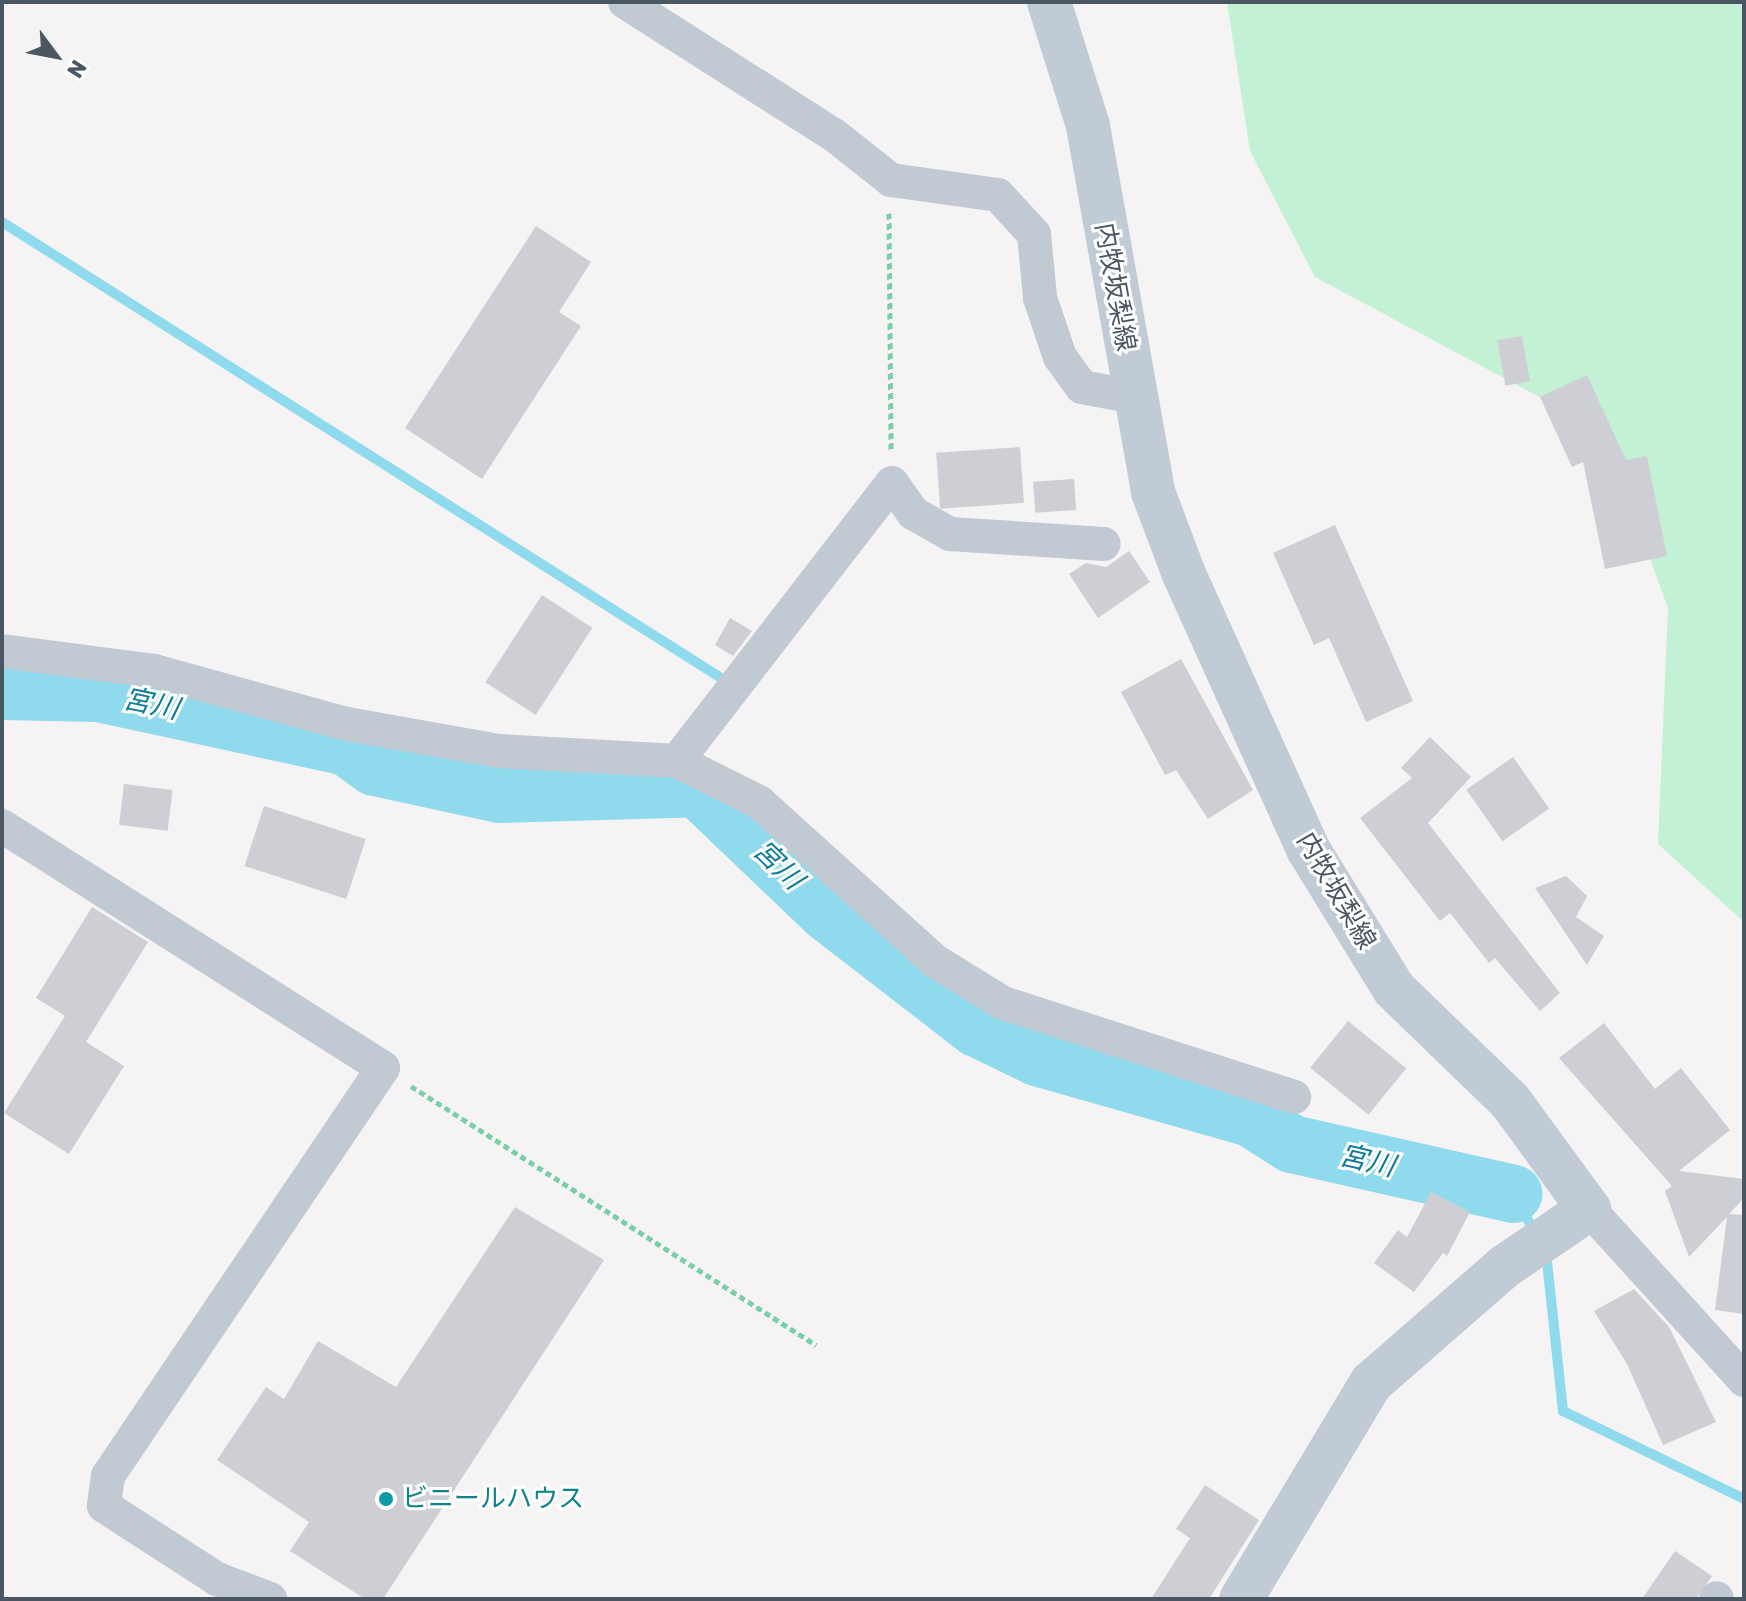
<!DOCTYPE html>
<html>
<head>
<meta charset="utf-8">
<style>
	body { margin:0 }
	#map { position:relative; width:1746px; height:1601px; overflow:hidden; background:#f5f3f3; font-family:Rubik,"Noto Sans JP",sans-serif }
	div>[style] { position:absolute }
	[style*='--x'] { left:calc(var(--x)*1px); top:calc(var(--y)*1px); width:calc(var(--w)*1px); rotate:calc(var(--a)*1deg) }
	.green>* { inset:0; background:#c3f1d5 }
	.stream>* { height:10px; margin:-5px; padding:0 5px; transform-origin:5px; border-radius:5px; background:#90daee }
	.river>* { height:58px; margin:-29px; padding:0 29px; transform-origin:29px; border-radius:29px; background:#90daee }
	.building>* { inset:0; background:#cdcfd5; transform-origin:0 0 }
	.path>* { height:5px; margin-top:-2.5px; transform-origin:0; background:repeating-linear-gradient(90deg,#7ad0a6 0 6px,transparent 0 10px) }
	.minor>* { height:34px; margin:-17px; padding:0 17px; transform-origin:17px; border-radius:17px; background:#c1cad2 }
	.secondary>* { height:44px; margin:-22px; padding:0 22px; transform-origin:22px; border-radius:22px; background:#c1cbd6 }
	.dots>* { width:22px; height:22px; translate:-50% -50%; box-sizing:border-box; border:4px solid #fff; border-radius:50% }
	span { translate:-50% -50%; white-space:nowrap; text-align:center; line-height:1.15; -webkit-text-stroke:6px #fff; paint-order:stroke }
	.street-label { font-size:26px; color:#4a5661 }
	.culture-label { font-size:26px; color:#0d838f }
	.left { translate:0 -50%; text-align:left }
	.water-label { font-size:28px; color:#0c7c9b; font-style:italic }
	.frame { position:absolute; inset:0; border:4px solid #4a5661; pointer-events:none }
	.north { position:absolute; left:16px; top:16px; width:80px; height:80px; -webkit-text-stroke:6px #fff; paint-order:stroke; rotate:122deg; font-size:22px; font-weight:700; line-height:32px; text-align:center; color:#4a5661 }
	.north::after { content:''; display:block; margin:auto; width:28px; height:36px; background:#4a5661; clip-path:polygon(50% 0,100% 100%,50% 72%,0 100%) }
</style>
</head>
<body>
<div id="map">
	<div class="green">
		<div style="clip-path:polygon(1227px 2px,1744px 2px,1744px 922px,1658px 844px,1668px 608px,1603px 431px,1315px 277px,1250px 151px)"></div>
	</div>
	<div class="stream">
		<div style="--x:2;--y:222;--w:851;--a:32.38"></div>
		<div style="--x:1513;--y:1194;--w:46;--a:60.1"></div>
		<div style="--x:1546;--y:1252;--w:160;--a:83.9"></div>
		<div style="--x:1563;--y:1411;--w:201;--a:25.9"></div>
	</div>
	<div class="river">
		<div style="--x:2;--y:691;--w:96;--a:1.2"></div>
		<div style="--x:98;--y:693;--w:255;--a:12.2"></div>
		<div style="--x:347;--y:747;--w:34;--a:36"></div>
		<div style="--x:375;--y:767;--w:128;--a:12.2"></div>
		<div style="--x:500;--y:794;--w:197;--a:-1.7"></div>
		<div style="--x:697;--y:788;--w:181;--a:43.7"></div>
		<div style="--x:828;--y:913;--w:188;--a:37.7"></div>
		<div style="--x:977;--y:1028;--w:67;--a:25.8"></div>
		<div style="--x:1037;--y:1057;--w:223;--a:15.9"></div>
		<div style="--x:1251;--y:1118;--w:49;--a:32.4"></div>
		<div style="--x:1292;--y:1144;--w:227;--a:12.7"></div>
	</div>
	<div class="building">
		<div style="clip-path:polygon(536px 226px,591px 262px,559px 312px,581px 326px,482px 479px,405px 428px)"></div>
		<div style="left:1522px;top:336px;width:46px;height:25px;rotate:80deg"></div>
		<div style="clip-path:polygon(1587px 375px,1626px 460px,1647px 456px,1667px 556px,1605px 569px,1583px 462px,1572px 467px,1540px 397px)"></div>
		<div style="left:1020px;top:447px;width:56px;height:84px;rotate:86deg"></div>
		<div style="left:1074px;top:479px;width:31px;height:41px;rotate:86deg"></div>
		<div style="clip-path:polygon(1335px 525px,1413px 701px,1366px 722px,1329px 638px,1314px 645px,1273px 553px)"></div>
		<div style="clip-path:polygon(1129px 551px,1150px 582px,1098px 618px,1069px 574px,1086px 563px,1106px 567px)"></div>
		<div style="left:542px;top:595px;width:60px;height:104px;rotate:33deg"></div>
		<div style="clip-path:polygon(730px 618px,752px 631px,733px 656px,715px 645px)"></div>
		<div style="clip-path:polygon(1181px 659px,1253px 790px,1208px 819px,1176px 770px,1165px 775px,1121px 692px)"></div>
		<div style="clip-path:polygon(1430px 737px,1471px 777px,1428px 823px,1560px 993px,1540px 1011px,1495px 958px,1489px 963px,1450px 913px,1440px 921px,1360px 818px,1412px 778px,1401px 768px)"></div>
		<div style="left:1513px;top:757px;width:63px;height:57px;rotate:55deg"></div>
		<div style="left:124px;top:784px;width:49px;height:41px;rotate:7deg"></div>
		<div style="left:264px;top:806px;width:107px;height:63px;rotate:18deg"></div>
		<div style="clip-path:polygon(1566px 876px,1587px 896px,1576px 917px,1604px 936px,1587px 965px,1535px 888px)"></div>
		<div style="clip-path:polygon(92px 907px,148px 942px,86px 1042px,124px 1066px,69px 1154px,4px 1113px,65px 1016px,36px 998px)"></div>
		<div style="left:1348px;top:1021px;width:75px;height:60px;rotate:39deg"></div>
		<div style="clip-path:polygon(1604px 1023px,1655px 1089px,1681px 1068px,1730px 1130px,1679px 1171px,1744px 1179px,1744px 1198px,1729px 1214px,1744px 1215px,1744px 1314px,1715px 1310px,1727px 1217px,1689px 1257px,1665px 1191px,1672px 1186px,1559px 1058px)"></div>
		<div style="clip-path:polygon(1431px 1192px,1470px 1212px,1447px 1256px,1443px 1253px,1414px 1292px,1374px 1263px,1398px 1230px,1407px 1237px)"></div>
		<div style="clip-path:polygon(515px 1207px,604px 1260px,383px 1599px,365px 1599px,290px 1551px,309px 1522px,217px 1460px,266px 1387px,284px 1399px,318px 1341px,396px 1387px)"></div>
		<div style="clip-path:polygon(1634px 1289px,1669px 1327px,1716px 1422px,1663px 1445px,1627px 1364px,1594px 1311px)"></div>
		<div style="clip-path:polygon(1205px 1485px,1259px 1520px,1209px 1599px,1151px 1599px,1190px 1538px,1176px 1529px)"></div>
		<div style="clip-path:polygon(1675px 1551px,1712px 1576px,1696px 1599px,1642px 1599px)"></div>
	</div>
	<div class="path">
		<div style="--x:889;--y:213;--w:237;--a:89.5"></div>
		<div style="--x:411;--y:1086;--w:481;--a:32.6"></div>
	</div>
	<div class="minor">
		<div style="--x:625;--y:2;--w:248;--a:32.5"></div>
		<div style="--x:834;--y:135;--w:73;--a:38.3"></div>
		<div style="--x:891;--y:180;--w:108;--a:8"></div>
		<div style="--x:998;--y:195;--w:53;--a:47.3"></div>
		<div style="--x:1034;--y:234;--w:64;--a:84.6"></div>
		<div style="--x:1040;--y:298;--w:62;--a:71.3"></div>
		<div style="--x:1060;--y:357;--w:37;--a:54"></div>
		<div style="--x:1082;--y:387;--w:54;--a:10.7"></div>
		<div style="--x:2;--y:651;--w:153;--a:7.5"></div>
		<div style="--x:154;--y:671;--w:200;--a:15.4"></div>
		<div style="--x:347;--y:724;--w:154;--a:10.1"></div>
		<div style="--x:499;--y:751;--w:178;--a:3.2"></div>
		<div style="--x:677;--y:761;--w:92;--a:26.6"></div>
		<div style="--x:759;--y:802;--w:237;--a:42.1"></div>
		<div style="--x:935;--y:961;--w:80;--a:31.7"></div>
		<div style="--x:1003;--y:1003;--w:306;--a:17.9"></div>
		<div style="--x:677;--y:761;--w:351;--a:-52.3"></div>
		<div style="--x:892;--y:483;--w:37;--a:55"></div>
		<div style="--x:913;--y:513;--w:43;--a:29.6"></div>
		<div style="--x:950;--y:534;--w:154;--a:3.7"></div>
		<div style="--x:2;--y:826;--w:451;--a:32.4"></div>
		<div style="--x:383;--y:1068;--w:492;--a:124"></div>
		<div style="--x:108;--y:1476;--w:30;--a:98"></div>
		<div style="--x:104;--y:1506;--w:135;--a:32.9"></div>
		<div style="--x:217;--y:1579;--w:57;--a:20.7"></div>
		<div style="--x:1589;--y:1209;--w:231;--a:47.8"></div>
		<div style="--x:1716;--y:1599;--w:1;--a:-45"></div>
	</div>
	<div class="secondary">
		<div style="--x:1049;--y:2;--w:130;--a:72.5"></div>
		<div style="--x:1088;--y:126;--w:372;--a:79.9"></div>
		<div style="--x:1153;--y:492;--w:85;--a:69.4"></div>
		<div style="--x:1183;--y:572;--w:304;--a:65.7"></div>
		<div style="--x:1308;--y:849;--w:164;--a:58.4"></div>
		<div style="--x:1394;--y:989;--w:161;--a:44"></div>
		<div style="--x:1510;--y:1101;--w:134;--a:53.8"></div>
		<div style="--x:1589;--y:1209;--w:103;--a:145.7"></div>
		<div style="--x:1504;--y:1267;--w:176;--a:138.9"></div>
		<div style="--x:1371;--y:1383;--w:252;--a:121"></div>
	</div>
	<div class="dots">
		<div style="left:386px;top:1499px;background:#0f9aa8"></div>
	</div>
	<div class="street-label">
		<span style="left:1115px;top:287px;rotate:80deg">内牧坂梨線</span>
		<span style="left:1336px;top:891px;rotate:60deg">内牧坂梨線</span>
	</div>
	<div class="culture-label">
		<span class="left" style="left:402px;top:1499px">ビニールハウス</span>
	</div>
	<div class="water-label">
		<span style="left:151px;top:704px;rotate:12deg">宮川</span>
		<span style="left:778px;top:865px;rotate:44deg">宮川</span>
		<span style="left:1367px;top:1161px;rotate:13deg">宮川</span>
	</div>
	<div class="frame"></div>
	<div class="north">N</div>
</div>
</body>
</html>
